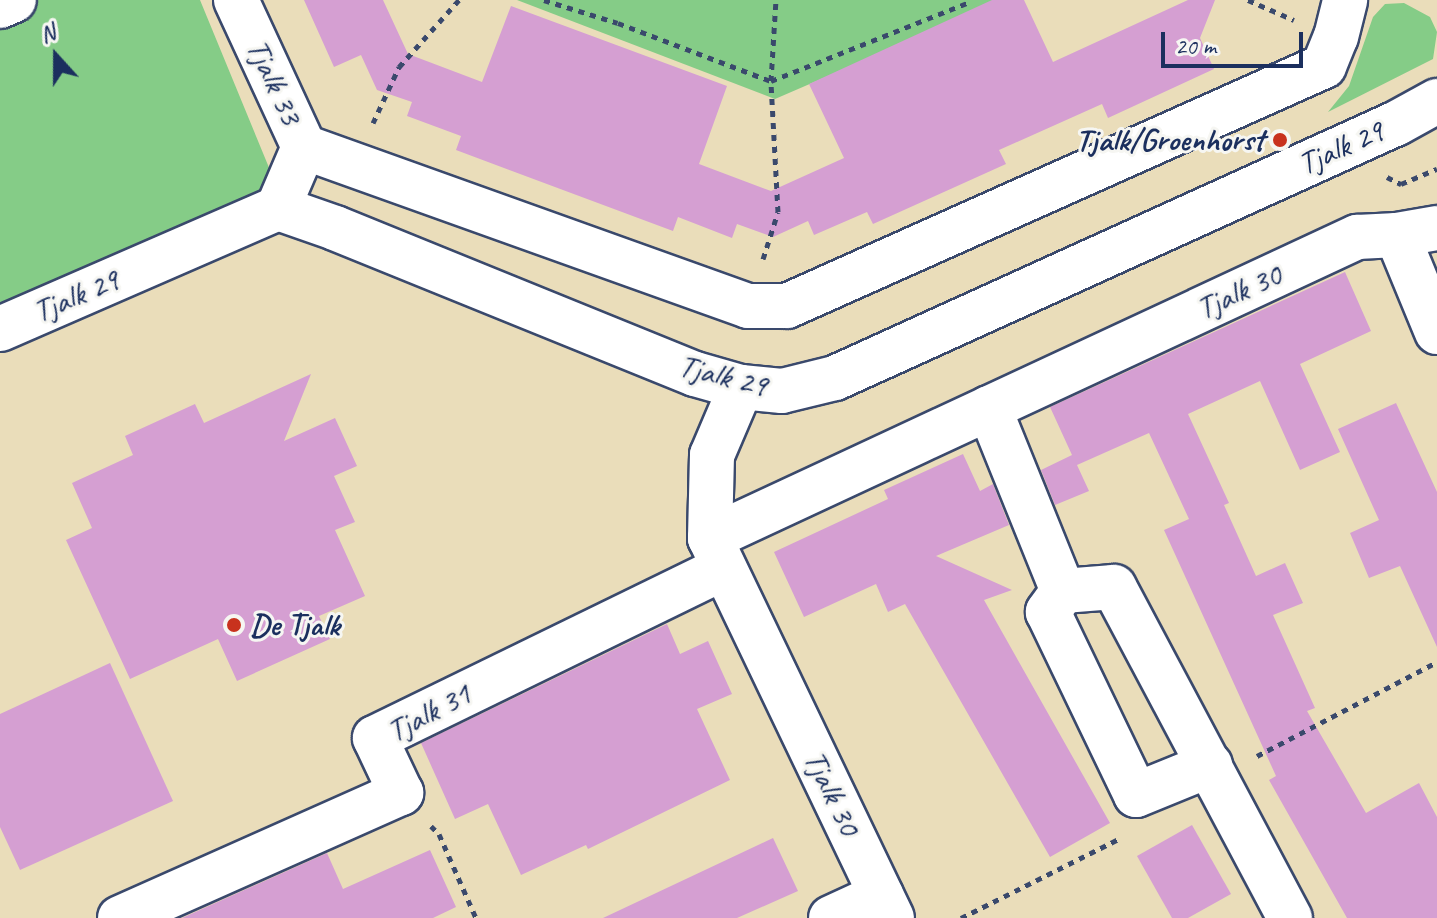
<!DOCTYPE html>
<html>
<head>
<meta charset="utf-8">
<style>
	body { margin:0 }
	#map { position:relative; width:1437px; height:918px; overflow:hidden; background:#eaddba; font-family:Caveat,sans-serif }
	div>[style] { position:absolute }
	[style*='--x'] { left:calc(var(--x)*1px); top:calc(var(--y)*1px); width:calc(var(--w)*1px); rotate:calc(var(--a)*1deg) }
	.green>* { inset:0; background:#85cc87 }
	.building>* { inset:0; background:#d59fd2 }
	.path>* { height:5px; margin-top:-2.5px; transform-origin:0; background:repeating-linear-gradient(90deg,#3a496c 0 6px,transparent 0 12px) }
	.roads { filter:drop-shadow(2px 0 #3a496c) drop-shadow(-2px 0 #3a496c) drop-shadow(0 2px #3a496c) drop-shadow(0 -2px #3a496c) }
	.minor>* { height:44px; margin:-22px; padding:0 22px; transform-origin:22px; border-radius:22px; background:#fff }
	.dots>* { width:22px; height:22px; translate:-50% -50%; box-sizing:border-box; border:4px solid #f6f6f2; border-radius:50% }
	span { translate:-50% -50%; white-space:nowrap; text-align:center; line-height:1.15; -webkit-text-stroke:6px #f6f6f2; paint-order:stroke }
	.street-label { font-size:32px; color:#1b2f5e }
	.poi-label { font-size:32px; color:#1b2f5e; font-weight:700 }
	.right { translate:-100% -50%; text-align:right }
	.left { translate:0 -50%; text-align:left }
	.north { position:absolute; left:16px; top:16px; width:80px; height:80px; -webkit-text-stroke:6px #f6f6f2; paint-order:stroke; rotate:339deg; font-size:22px; font-weight:700; line-height:32px; text-align:center; color:#1b2f5e }
	.north::after { content:''; display:block; margin:auto; width:28px; height:36px; background:#1b2f5e; clip-path:polygon(50% 0,100% 100%,50% 72%,0 100%) }
	.scale { position:absolute; left:1161px; top:32px; width:142px; height:36px; box-sizing:border-box; border:4px solid #1b2f5e; border-top:0; padding-left:10px; font-size:24px; line-height:28px; white-space:nowrap; color:#1b2f5e; -webkit-text-stroke:6px #f6f6f2; paint-order:stroke }
</style>
</head>
<body>
<div id="map">
	<div class="green">
		<div style="clip-path:polygon(16px 0,200px 0,277px 187px,225px 207px,0 318px,0 7px)"></div>
		<div style="clip-path:polygon(517px 0,1004px 0,775px 99px)"></div>
		<div style="clip-path:polygon(1404px 3px,1430px 17px,1437px 32px,1433px 59px,1328px 112px,1349px 86px,1373px 17px,1385px 4px)"></div>
	</div>
	<div class="building">
		<div style="clip-path:polygon(304px 0,383px 0,408px 54px,482px 82px,511px 6px,727px 86px,699px 164px,771px 191px,844px 158px,809px 84px,992px 0,1024px 0,1053px 62px,1188px 0,1215px 0,1200px 38px,1214px 69px,1108px 118px,1102px 104px,999px 150px,1006px 164px,873px 224px,867px 212px,814px 235px,808px 221px,773px 237px,737px 224px,732px 238px,678px 217px,673px 231px,456px 150px,461px 136px,407px 116px,412px 102px,377px 90px,361px 55px,334px 67px)"></div>
		<div style="clip-path:polygon(1345px 272px,1371px 331px,1300px 364px,1340px 452px,1300px 470px,1260px 381px,1188px 414px,1229px 503px,1224px 505px,1256px 576px,1285px 563px,1303px 603px,1273px 615px,1315px 708px,1307px 711px,1366px 813px,1419px 783px,1437px 817px,1437px 918px,1347px 918px,1269px 780px,1276px 776px,1164px 530px,1189px 519px,1149px 433px,1077px 465px,1089px 491px,1055px 505px,1041px 470px,1072px 455px,1050px 407px)"></div>
		<div style="clip-path:polygon(311px 374px,284px 441px,335px 418px,357px 466px,334px 476px,355px 522px,335px 530px,365px 596px,319px 616px,330px 639px,237px 681px,218px 639px,130px 679px,66px 540px,92px 528px,72px 483px,133px 455px,125px 436px,195px 404px,204px 423px)"></div>
		<div style="clip-path:polygon(1396px 403px,1437px 492px,1437px 647px,1400px 566px,1369px 578px,1350px 533px,1379px 520px,1338px 429px)"></div>
		<div style="clip-path:polygon(963px 454px,980px 491px,993px 484px,1009px 525px,936px 556px,1012px 590px,984px 600px,1110px 823px,1050px 857px,905px 604px,888px 612px,876px 584px,804px 617px,774px 552px,888px 499px,884px 490px)"></div>
		<div style="clip-path:polygon(667px 624px,680px 654px,708px 641px,732px 694px,697px 709px,730px 780px,588px 849px,586px 845px,521px 875px,488px 804px,455px 819px,421px 743px)"></div>
		<div style="clip-path:polygon(110px 663px,173px 801px,20px 870px,0 827px,0 714px)"></div>
		<div style="clip-path:polygon(1192px 825px,1231px 894px,1188px 918px,1172px 918px,1137px 856px)"></div>
		<div style="clip-path:polygon(773px 838px,798px 891px,737px 918px,603px 918px)"></div>
		<div style="clip-path:polygon(430px 850px,456px 907px,433px 918px,182px 918px,327px 853px,343px 889px)"></div>
	</div>
	<div class="path">
		<div style="--x:544;--y:0;--w:77;--a:17.3"></div>
		<div style="--x:618;--y:23;--w:164;--a:20.8"></div>
		<div style="--x:771;--y:81;--w:211;--a:-21.7"></div>
		<div style="--x:1248;--y:0;--w:50;--a:23.5"></div>
		<div style="--x:373;--y:123;--w:62;--a:-65.1"></div>
		<div style="--x:399;--y:67;--w:90;--a:-48.2"></div>
		<div style="--x:1387;--y:177;--w:16;--a:27"></div>
		<div style="--x:1401;--y:184;--w:39;--a:-23"></div>
		<div style="--x:763;--y:259;--w:49;--a:-72.3"></div>
		<div style="--x:778;--y:212;--w:131;--a:-93.1"></div>
		<div style="--x:771;--y:81;--w:81;--a:-86.5"></div>
		<div style="--x:1257;--y:756;--w:203;--a:-27.6"></div>
		<div style="--x:431;--y:826;--w:11;--a:45"></div>
		<div style="--x:439;--y:834;--w:92;--a:66.2"></div>
		<div style="--x:961;--y:918;--w:179;--a:-26.6"></div>
	</div>
	<div class="roads">
		<div class="minor">
			<div style="--x:236;--y:0;--w:162;--a:65.2"></div>
			<div style="--x:304;--y:147;--w:66;--a:113.1"></div>
			<div style="--x:0;--y:6;--w:15;--a:-23"></div>
			<div style="--x:304;--y:147;--w:472;--a:19.7"></div>
			<div style="--x:748;--y:306;--w:39;--a:0"></div>
			<div style="--x:787;--y:306;--w:588;--a:-24.08"></div>
			<div style="--x:1324;--y:66;--w:31;--a:-68"></div>
			<div style="--x:1336;--y:37;--w:38;--a:-76"></div>
			<div style="--x:1397;--y:235;--w:41;--a:-9.9"></div>
			<div style="--x:0;--y:329;--w:303;--a:-23.5"></div>
			<div style="--x:278;--y:208;--w:60;--a:19.3"></div>
			<div style="--x:335;--y:228;--w:388;--a:22.1"></div>
			<div style="--x:695;--y:374;--w:48;--a:15.8"></div>
			<div style="--x:741;--y:387;--w:41;--a:5.6"></div>
			<div style="--x:782;--y:391;--w:55;--a:-13.8"></div>
			<div style="--x:835;--y:378;--w:617;--a:-24.41"></div>
			<div style="--x:1397;--y:123;--w:46;--a:-28.8"></div>
			<div style="--x:741;--y:387;--w:74;--a:113.1"></div>
			<div style="--x:712;--y:455;--w:83;--a:91.4"></div>
			<div style="--x:710;--y:538;--w:421;--a:64.4"></div>
			<div style="--x:989;--y:408;--w:197;--a:68"></div>
			<div style="--x:1063;--y:591;--w:26;--a:126"></div>
			<div style="--x:1048;--y:612;--w:203;--a:64.3"></div>
			<div style="--x:1136;--y:795;--w:80;--a:-22.1"></div>
			<div style="--x:710;--y:538;--w:714;--a:-24.95"></div>
			<div style="--x:1357;--y:237;--w:40;--a:-2.9"></div>
			<div style="--x:1397;--y:235;--w:105;--a:67.6"></div>
			<div style="--x:1063;--y:591;--w:51;--a:-4.5"></div>
			<div style="--x:1114;--y:587;--w:375;--a:62"></div>
			<div style="--x:120;--y:918;--w:308;--a:-24"></div>
			<div style="--x:401;--y:793;--w:61;--a:-115.3"></div>
			<div style="--x:375;--y:738;--w:388;--a:-26"></div>
			<div style="--x:831;--y:918;--w:55;--a:-24.7"></div>
		</div>
	</div>
	<div class="dots">
		<div style="left:1280px;top:140px;background:#c8321e"></div>
		<div style="left:234px;top:625px;background:#c8321e"></div>
	</div>
	<div class="street-label">
		<span style="left:274px;top:82px;rotate:65deg">Tjalk 33</span>
		<span style="left:1341px;top:148px;rotate:-24deg">Tjalk 29</span>
		<span style="left:1239px;top:292px;rotate:-25deg">Tjalk 30</span>
		<span style="left:76px;top:296px;rotate:-23deg">Tjalk 29</span>
		<span style="left:723px;top:376px;rotate:14deg">Tjalk 29</span>
		<span style="left:429px;top:713px;rotate:-28deg">Tjalk 31</span>
		<span style="left:832px;top:793px;rotate:64deg">Tjalk 30</span>
	</div>
	<div class="poi-label">
		<span class="right" style="left:1264px;top:140px">Tjalk/Groenhorst</span>
		<span class="left" style="left:250px;top:625px">De Tjalk</span>
	</div>
	<div class="north">N</div>
	<div class="scale">20 m</div>
</div>
</body>
</html>
